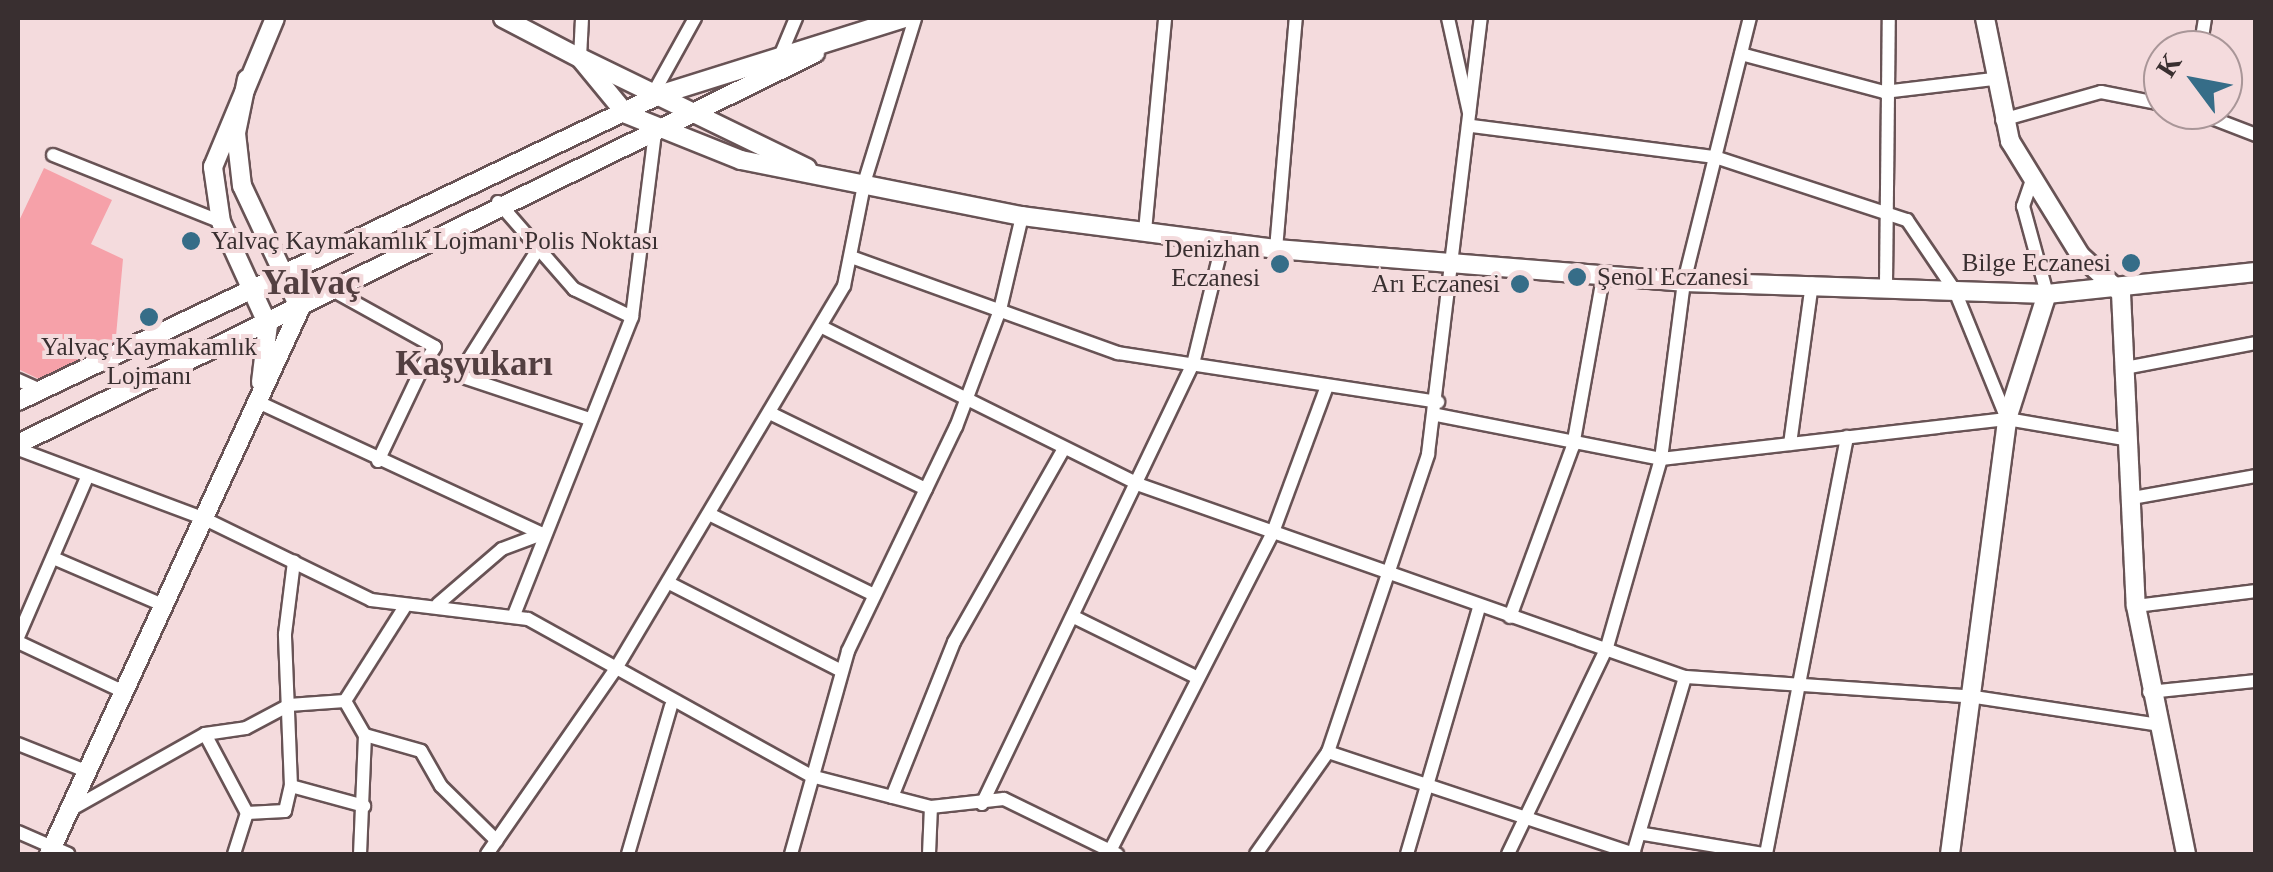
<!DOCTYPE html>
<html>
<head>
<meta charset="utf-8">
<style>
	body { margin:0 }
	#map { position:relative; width:2273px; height:872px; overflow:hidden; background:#f4dbdd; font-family:"Times New Roman",serif }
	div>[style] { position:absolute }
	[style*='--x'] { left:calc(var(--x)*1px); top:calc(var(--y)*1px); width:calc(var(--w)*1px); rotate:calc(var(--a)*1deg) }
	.green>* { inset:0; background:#f6a1a9 }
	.roads { filter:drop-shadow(2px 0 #685355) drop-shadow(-2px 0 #685355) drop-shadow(0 2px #685355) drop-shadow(0 -2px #685355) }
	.street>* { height:12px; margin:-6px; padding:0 6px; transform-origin:6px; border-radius:6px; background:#fff }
	.secondary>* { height:18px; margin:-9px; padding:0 9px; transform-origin:9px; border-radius:9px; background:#fff }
	.dots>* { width:28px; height:28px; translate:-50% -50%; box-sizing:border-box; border:5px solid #f4dbdd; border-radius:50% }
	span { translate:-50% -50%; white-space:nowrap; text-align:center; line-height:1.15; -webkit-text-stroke:8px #f4dbdd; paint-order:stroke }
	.poi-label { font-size:25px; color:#392f30 }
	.left { translate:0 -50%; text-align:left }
	.right { translate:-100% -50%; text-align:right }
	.district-label { font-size:35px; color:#533f41; font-weight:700 }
	.frame { position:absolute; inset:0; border:20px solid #392f30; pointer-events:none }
	.north { position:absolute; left:2143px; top:30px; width:100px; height:100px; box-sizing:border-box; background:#f4dbdd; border:2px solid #a99698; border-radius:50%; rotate:302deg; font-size:28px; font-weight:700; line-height:40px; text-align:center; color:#392f30 }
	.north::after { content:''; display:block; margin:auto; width:35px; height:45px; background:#366d88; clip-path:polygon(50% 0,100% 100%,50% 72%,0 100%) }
</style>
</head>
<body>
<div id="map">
	<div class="green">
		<div style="clip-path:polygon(44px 168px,112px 200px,91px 244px,123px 259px,115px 347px,41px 380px,18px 369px,18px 223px)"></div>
	</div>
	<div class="roads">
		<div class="street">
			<div style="--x:1448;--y:18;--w:97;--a:77.5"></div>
			<div style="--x:2200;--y:50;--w:32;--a:-81"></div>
			<div style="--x:1741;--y:54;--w:148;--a:14.9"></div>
			<div style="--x:1884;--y:92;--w:110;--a:-6.8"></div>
			<div style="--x:580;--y:58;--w:40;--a:-87.1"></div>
			<div style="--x:778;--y:61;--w:47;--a:-67.3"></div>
			<div style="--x:654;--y:92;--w:85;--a:-61"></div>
			<div style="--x:2191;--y:110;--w:70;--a:21"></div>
			<div style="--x:2002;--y:120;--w:103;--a:-15.8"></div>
			<div style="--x:2101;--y:92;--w:63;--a:11"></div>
			<div style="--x:1472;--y:126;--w:245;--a:7.3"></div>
			<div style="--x:1715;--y:157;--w:202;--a:18.2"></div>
			<div style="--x:1907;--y:220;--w:86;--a:55.9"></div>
			<div style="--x:1955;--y:291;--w:138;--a:67.9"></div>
			<div style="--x:53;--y:155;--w:181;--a:21.7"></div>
			<div style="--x:2032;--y:180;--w:28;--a:109"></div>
			<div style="--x:2023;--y:206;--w:91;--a:74.7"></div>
			<div style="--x:498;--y:202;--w:116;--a:48.9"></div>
			<div style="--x:574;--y:289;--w:64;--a:25.8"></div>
			<div style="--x:1145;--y:231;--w:214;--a:-84.6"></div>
			<div style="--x:1276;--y:249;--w:232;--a:-85.1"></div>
			<div style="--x:851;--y:257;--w:284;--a:19.8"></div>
			<div style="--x:1118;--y:353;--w:324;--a:8.7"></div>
			<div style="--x:1886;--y:284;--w:266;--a:-89.4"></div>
			<div style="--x:334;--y:291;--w:115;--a:29"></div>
			<div style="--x:435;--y:347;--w:20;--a:123"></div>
			<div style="--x:822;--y:327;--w:355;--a:26.4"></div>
			<div style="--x:1140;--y:485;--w:578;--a:19.41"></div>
			<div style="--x:1685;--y:677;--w:291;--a:3.9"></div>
			<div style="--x:1975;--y:697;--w:180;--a:8.6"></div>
			<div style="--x:2125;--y:368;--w:133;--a:-10.8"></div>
			<div style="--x:457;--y:378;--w:150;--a:-57.8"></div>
			<div style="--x:18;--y:380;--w:24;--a:24"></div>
			<div style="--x:258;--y:402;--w:313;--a:24.9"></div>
			<div style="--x:774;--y:415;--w:169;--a:26"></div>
			<div style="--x:1437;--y:415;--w:228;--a:11.1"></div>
			<div style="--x:1661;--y:459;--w:348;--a:-6.6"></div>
			<div style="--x:2007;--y:419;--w:125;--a:9.7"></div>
			<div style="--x:1790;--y:444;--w:162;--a:-82.2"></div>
			<div style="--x:18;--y:449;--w:197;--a:20.5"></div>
			<div style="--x:203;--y:518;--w:187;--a:26"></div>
			<div style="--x:371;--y:600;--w:158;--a:6.9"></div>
			<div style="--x:528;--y:619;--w:324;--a:29"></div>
			<div style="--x:811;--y:776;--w:124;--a:14.5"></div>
			<div style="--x:931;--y:807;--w:73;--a:-6.3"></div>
			<div style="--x:1004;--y:799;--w:126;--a:26"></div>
			<div style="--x:378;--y:461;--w:107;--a:-64.6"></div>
			<div style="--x:424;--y:364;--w:171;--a:18.4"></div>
			<div style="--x:2132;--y:498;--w:126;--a:-10.1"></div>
			<div style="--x:711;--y:515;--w:182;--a:26.1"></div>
			<div style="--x:58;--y:560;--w:114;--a:23.2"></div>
			<div style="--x:669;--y:583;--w:194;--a:27"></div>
			<div style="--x:438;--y:604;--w:84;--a:-40.7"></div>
			<div style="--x:502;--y:549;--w:43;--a:-20.6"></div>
			<div style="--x:2136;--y:606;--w:121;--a:-7.1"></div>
			<div style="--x:514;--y:615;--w:321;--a:-68.4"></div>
			<div style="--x:632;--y:317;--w:186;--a:-82.9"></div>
			<div style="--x:1074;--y:617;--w:138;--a:26.2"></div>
			<div style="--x:1510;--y:617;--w:182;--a:-69.8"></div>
			<div style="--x:1573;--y:446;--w:172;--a:-79.9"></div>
			<div style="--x:18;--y:637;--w:176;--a:-66.6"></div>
			<div style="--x:18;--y:642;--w:115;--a:25.2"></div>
			<div style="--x:2149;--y:692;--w:108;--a:-5.9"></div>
			<div style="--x:345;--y:701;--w:39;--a:60"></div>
			<div style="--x:365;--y:735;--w:119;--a:92.4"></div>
			<div style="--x:205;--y:734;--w:89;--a:62"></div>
			<div style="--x:247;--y:813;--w:43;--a:107.6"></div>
			<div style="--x:365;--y:735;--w:58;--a:15.9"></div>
			<div style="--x:421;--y:751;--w:40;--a:60.3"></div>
			<div style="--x:441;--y:786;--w:78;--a:44.5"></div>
			<div style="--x:18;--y:744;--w:73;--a:21.7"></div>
			<div style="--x:1328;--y:752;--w:323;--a:18.4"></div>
			<div style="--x:291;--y:786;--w:76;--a:15.3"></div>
			<div style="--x:892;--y:797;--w:167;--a:-68.2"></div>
			<div style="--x:954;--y:642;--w:221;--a:-60.4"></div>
			<div style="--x:982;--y:804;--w:488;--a:-64.4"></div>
			<div style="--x:1193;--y:364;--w:127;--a:-76.3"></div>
			<div style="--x:70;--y:810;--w:155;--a:-29.4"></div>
			<div style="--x:205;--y:734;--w:41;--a:-8.3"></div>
			<div style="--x:246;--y:728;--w:49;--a:-28.1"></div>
			<div style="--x:289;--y:705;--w:56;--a:-4.1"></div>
			<div style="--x:345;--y:701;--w:110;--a:-57.6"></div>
			<div style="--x:247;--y:813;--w:38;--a:-3"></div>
			<div style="--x:285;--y:811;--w:26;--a:-77"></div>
			<div style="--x:291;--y:786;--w:152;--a:-92.3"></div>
			<div style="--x:285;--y:634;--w:73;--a:-82.9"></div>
			<div style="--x:18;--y:832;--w:55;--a:23.7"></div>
			<div style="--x:1644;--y:834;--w:122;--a:9.5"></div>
			<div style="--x:1110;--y:851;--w:358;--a:-62.9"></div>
			<div style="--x:1273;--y:532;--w:156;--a:-69.7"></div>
			<div style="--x:487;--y:854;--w:224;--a:-55.2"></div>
			<div style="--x:615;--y:670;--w:447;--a:-59.2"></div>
			<div style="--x:844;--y:286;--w:108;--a:-78.8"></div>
			<div style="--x:865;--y:180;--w:170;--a:-72.8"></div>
			<div style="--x:628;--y:854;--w:154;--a:-73.8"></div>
			<div style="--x:791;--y:854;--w:211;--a:-74.3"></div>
			<div style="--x:848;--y:651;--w:249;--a:-64.3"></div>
			<div style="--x:956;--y:427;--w:125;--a:-69.4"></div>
			<div style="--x:1000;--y:310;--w:97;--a:-76.8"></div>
			<div style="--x:929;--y:854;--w:47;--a:-87.6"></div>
			<div style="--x:1256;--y:854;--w:125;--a:-54.8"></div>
			<div style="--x:1328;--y:752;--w:314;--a:-71.4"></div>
			<div style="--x:1428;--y:454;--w:439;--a:-83.1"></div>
			<div style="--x:1407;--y:854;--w:257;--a:-73.7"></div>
			<div style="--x:1508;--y:854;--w:229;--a:-64.4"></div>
			<div style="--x:1607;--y:647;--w:196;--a:-74"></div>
			<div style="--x:1661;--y:459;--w:178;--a:-82.6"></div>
			<div style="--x:1684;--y:282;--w:272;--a:-76"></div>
			<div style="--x:1633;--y:854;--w:184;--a:-73.6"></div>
			<div style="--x:1766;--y:854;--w:425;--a:-79"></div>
		</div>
		<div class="secondary">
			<div style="--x:503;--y:18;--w:87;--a:27.5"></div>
			<div style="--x:1985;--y:18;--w:126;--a:78.5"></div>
			<div style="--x:2010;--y:141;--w:134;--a:58.4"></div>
			<div style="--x:2080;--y:255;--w:56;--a:42.8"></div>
			<div style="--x:2121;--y:293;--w:313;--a:87.3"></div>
			<div style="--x:2136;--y:606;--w:253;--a:78.6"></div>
			<div style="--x:807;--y:168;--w:252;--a:-154.1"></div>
			<div style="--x:580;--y:58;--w:72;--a:50.6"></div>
			<div style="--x:626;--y:114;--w:124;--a:21.8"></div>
			<div style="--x:741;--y:160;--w:287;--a:11.3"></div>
			<div style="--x:1022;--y:216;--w:256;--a:7.4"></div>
			<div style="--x:1276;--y:249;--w:409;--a:4.6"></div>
			<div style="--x:1684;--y:282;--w:363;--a:1.9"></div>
			<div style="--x:2047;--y:294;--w:210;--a:-6"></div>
			<div style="--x:261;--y:382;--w:57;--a:-83"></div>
			<div style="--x:268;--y:325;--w:113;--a:-114.5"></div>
			<div style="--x:221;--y:222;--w:56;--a:-98.3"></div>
			<div style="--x:213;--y:167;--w:161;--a:-67.4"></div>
			<div style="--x:18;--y:401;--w:710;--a:-25.52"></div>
			<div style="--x:659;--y:95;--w:257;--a:-17.4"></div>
			<div style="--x:18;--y:444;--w:888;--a:-26.13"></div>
			<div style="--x:49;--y:854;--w:600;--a:-65.27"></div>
			<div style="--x:300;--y:309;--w:136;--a:-115.2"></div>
			<div style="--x:242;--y:186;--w:53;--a:-96.5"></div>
			<div style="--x:236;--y:133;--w:55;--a:-78.5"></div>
			<div style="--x:1950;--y:854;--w:439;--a:-82.5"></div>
			<div style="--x:2007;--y:419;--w:131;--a:-72.3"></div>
		</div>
	</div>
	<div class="dots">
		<div style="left:191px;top:241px;background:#366d88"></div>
		<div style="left:2131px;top:263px;background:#366d88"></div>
		<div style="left:1280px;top:264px;background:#366d88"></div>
		<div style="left:1577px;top:277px;background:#366d88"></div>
		<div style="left:1520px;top:284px;background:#366d88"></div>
		<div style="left:149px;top:317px;background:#366d88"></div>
	</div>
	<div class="poi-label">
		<span class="left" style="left:211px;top:241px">Yalvaç Kaymakamlık Lojmanı Polis Noktası</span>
		<span class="right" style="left:1260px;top:264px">Denizhan<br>Eczanesi</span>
		<span class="right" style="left:2111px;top:263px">Bilge Eczanesi</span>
		<span class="left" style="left:1597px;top:277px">Şenol Eczanesi</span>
		<span class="right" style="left:1500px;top:284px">Arı Eczanesi</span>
		<span style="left:149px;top:362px">Yalvaç Kaymakamlık<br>Lojmanı</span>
	</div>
	<div class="district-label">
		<span style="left:311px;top:283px">Yalvaç</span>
		<span style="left:474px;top:364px">Kaşyukarı</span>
	</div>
	<div class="frame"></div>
	<div class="north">K</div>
</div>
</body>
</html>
